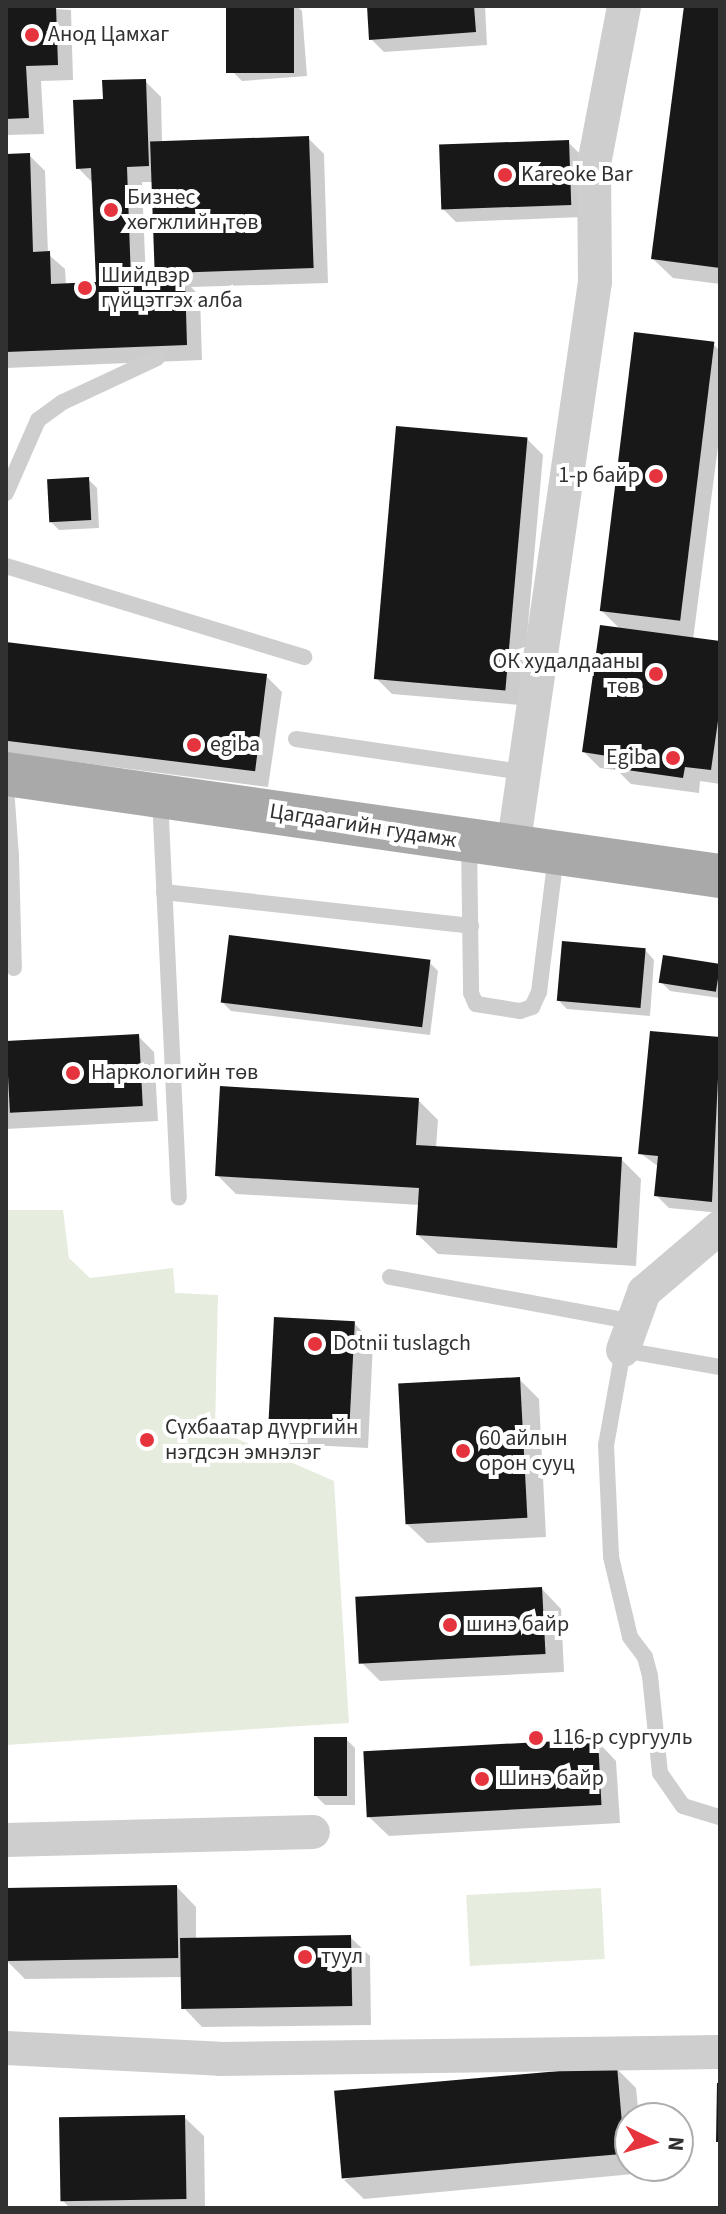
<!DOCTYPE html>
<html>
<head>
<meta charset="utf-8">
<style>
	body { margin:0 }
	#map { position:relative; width:726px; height:2214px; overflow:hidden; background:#fff; font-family:"Source Sans 3",sans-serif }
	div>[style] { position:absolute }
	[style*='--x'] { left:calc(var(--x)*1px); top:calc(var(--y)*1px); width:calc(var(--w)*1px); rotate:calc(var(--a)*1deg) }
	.green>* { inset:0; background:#e6eddf; transform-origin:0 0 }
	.shadow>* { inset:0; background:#0003 }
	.building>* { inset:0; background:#181818; transform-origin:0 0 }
	.service>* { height:16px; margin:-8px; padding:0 8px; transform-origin:8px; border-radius:8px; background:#cecece }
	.minor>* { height:34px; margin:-17px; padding:0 17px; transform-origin:17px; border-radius:17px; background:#cecece }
	.primary>* { height:44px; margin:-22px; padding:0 22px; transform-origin:22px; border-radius:22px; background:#a9a9a9 }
	.dots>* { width:22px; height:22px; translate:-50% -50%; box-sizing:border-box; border:4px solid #fff; border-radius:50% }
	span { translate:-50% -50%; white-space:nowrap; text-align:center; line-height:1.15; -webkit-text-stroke:8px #fff; paint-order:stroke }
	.poi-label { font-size:22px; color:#313131 }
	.left { translate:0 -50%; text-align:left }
	.right { translate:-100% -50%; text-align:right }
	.street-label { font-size:22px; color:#313131 }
	.frame { position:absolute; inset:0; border:8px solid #313131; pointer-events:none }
	.north { position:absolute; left:614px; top:2102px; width:80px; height:80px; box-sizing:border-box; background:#fff; border:2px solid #adadad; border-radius:50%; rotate:95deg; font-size:22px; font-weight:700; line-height:32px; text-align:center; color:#313131 }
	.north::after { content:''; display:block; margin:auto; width:28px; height:36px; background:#e6343e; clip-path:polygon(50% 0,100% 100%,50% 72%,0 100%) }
</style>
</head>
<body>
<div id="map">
	<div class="green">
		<div style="clip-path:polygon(6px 1210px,63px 1210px,69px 1258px,90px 1278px,173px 1268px,175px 1293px,218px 1295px,215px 1429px,334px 1481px,349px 1723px,6px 1745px)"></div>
		<div style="left:601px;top:1888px;width:71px;height:135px;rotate:87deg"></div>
	</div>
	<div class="shadow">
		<div style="clip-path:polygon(6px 6px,71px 10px,73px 80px,41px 81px,44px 134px,6px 135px)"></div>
		<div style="clip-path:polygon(237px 6px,297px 6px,302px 11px,307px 76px,242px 81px,233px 72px)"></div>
		<div style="clip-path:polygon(369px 6px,485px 6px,487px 45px,384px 52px,371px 39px)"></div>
		<div style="clip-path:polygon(686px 6px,720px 6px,720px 284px,673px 278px,653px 259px)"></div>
		<div style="clip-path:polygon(evenodd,145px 81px,161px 97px,162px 142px,308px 138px,324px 154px,328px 283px,191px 287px,200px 296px,202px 360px,6px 368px,6px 156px,29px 155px,45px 171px,48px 254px,65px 269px,66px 285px,98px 284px,94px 184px,78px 168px,105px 101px,145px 81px,142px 182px,153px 182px,156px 272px,165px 281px,146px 282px,142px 182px)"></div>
		<div style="clip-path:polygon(568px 142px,581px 155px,583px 217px,456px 222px,443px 209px)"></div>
		<div style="clip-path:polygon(713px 344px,720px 351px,720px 431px,693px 640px,720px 643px,720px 784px,700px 781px,699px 793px,631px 784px,617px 770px,600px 768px,584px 752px,621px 630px,601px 610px)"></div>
		<div style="clip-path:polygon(527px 439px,543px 455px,521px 705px,392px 694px,376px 678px)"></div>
		<div style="clip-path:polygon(88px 479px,97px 488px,99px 528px,59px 530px,50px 521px)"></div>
		<div style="clip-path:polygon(6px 644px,266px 676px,282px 692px,268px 787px,7px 753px)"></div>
		<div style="clip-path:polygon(646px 951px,654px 960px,650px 1016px,567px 1009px,558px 1000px)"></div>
		<div style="clip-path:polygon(429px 962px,438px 971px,430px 1035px,231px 1011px,222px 1002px)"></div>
		<div style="clip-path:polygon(720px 966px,720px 998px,670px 991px,661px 982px)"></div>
		<div style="clip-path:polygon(651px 1033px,720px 1039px,720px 1213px,669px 1208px,656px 1195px,659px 1167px,640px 1153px)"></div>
		<div style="clip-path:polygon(138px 1036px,154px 1052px,158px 1121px,6px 1129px,6px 1042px)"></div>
		<div style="clip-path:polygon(418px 1100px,438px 1120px,436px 1148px,621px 1159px,641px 1179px,636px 1266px,438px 1254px,418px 1235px,420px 1205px,236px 1194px,217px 1175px)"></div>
		<div style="clip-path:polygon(354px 1323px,373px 1343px,368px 1448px,290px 1444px,270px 1424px)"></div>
		<div style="clip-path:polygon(519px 1379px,539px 1399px,546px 1537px,427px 1543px,407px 1524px)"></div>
		<div style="clip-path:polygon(542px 1589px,561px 1609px,564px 1672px,380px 1681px,360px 1661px)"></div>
		<div style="clip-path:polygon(346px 1739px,355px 1748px,355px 1805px,325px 1805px,316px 1796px)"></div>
		<div style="clip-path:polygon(597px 1741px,616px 1761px,620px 1823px,389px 1836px,369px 1817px)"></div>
		<div style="clip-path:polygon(177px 1887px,196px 1907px,196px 1939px,350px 1937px,370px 1956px,371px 2025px,202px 2027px,183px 2007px,182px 1977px,25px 1979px,6px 1960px,6px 1888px)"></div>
		<div style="clip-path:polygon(616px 2068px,636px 2088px,639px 2118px,630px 2118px,630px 2166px,643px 2166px,644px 2173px,364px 2199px,344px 2180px)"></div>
		<div style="clip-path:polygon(184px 2117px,204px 2136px,205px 2208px,70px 2208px,62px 2200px)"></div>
	</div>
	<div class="building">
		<div style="clip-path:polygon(6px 6px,56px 6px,58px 65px,26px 66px,29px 118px,6px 119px)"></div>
		<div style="left:226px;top:6px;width:68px;height:67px"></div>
		<div style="clip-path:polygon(367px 6px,474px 6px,476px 32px,369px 40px)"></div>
		<div style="clip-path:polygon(684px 6px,720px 6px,720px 268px,651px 259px)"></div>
		<div style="clip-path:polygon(146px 79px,149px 166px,127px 167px,131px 281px,185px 278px,187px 345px,6px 352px,6px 154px,30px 153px,33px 252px,50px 251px,51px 284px,96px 282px,91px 168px,76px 169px,73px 100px,103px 99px,102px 80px)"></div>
		<div style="left:309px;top:136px;width:132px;height:159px;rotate:88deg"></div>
		<div style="left:569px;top:140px;width:65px;height:130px;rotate:88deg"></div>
		<div style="left:634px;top:332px;width:81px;height:281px;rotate:7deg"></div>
		<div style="left:396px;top:426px;width:132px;height:254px;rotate:5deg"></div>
		<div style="left:89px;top:477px;width:43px;height:42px;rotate:87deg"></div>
		<div style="clip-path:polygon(600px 625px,720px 641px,720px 707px,711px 770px,685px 767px,683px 778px,613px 768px,614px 757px,582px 752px)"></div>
		<div style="left:6px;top:642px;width:263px;height:98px;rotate:7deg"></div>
		<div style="left:229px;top:935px;width:203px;height:68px;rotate:7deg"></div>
		<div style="left:562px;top:941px;width:84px;height:60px;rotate:5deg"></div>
		<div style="left:663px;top:955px;width:58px;height:28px;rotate:9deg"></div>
		<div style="clip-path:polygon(650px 1031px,720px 1037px,712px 1202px,654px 1196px,658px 1156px,638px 1154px)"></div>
		<div style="left:139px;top:1034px;width:72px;height:133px;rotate:87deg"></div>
		<div style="clip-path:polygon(220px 1086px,419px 1098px,416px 1145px,622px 1157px,617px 1248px,416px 1235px,419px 1188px,215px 1176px)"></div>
		<div style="left:274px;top:1317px;width:81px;height:108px;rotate:3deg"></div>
		<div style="left:520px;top:1377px;width:141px;height:122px;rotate:87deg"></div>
		<div style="left:542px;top:1587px;width:67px;height:187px;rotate:87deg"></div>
		<div style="left:347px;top:1737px;width:59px;height:33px;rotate:90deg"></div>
		<div style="left:598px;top:1739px;width:66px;height:235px;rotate:87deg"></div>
		<div style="left:177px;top:1885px;width:73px;height:171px;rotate:89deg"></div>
		<div style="left:351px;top:1935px;width:71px;height:171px;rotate:89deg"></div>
		<div style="left:617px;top:2066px;width:88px;height:284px;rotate:85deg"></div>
		<div style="clip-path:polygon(717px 2083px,720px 2083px,720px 2142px,716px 2142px)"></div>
		<div style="left:185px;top:2115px;width:84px;height:126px;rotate:89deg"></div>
	</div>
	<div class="service">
		<div style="--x:6;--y:493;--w:80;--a:-66.3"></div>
		<div style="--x:38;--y:420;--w:31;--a:-36"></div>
		<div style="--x:63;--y:402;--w:104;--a:-25.1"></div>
		<div style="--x:6;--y:566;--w:312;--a:17"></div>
		<div style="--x:296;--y:739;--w:228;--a:8.3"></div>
		<div style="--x:6;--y:787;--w:70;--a:85.9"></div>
		<div style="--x:11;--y:857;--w:5;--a:180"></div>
		<div style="--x:160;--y:798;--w:400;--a:87.3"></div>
		<div style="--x:469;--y:843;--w:150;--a:89.2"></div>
		<div style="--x:471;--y:993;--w:12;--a:66"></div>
		<div style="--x:476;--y:1004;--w:45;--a:9"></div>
		<div style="--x:520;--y:1011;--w:13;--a:-18"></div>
		<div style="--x:532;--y:1007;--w:17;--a:-65"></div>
		<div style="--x:539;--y:992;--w:138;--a:-82.9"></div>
		<div style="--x:11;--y:857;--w:111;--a:88.5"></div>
		<div style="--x:164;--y:892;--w:309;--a:6.3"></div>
		<div style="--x:390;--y:1277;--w:244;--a:10.4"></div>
		<div style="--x:720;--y:1367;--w:98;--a:-170.1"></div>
		<div style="--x:623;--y:1350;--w:97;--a:100.1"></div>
		<div style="--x:606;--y:1445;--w:112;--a:87.4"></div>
		<div style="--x:611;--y:1557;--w:82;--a:76.6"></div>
		<div style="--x:630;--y:1637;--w:25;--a:53"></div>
		<div style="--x:645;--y:1657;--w:20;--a:75"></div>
		<div style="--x:650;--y:1676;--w:98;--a:84.1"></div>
		<div style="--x:660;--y:1773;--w:40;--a:55.1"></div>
		<div style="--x:683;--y:1806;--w:39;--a:17"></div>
	</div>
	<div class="minor">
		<div style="--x:513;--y:848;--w:572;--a:-81.76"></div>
		<div style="--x:595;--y:282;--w:118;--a:-90.5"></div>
		<div style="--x:594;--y:164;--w:161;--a:-79.2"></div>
		<div style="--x:623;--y:1350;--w:62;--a:-70.1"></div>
		<div style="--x:644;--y:1292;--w:100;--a:-40.5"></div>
		<div style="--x:6;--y:1840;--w:307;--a:-1.5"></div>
		<div style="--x:6;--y:2048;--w:214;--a:2.9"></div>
		<div style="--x:220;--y:2059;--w:500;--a:-0.8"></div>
	</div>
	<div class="primary">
		<div style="--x:6;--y:774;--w:721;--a:8.13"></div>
	</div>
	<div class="dots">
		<div style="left:32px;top:35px;background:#e6343e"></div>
		<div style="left:505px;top:175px;background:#e6343e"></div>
		<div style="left:111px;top:210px;background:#e6343e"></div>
		<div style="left:85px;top:288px;background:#e6343e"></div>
		<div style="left:656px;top:476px;background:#e6343e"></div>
		<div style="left:656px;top:674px;background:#e6343e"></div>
		<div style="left:194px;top:745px;background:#e6343e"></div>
		<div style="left:673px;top:758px;background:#e6343e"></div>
		<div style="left:73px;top:1073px;background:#e6343e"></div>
		<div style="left:315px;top:1344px;background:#e6343e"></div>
		<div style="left:147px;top:1440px;background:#e6343e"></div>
		<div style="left:463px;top:1451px;background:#e6343e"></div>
		<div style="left:450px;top:1625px;background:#e6343e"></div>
		<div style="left:536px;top:1738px;background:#e6343e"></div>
		<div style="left:482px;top:1779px;background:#e6343e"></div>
		<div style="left:305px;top:1957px;background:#e6343e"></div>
	</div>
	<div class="poi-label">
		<span class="left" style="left:48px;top:35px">Анод Цамхаг</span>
		<span class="left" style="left:521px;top:175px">Kareoke Bar</span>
		<span class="left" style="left:127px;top:210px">Бизнес<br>хөгжлийн төв</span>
		<span class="left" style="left:101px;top:288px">Шийдвэр<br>гүйцэтгэх алба</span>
		<span class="right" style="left:640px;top:476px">1-р байр</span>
		<span class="right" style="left:640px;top:674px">ОК худалдааны<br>төв</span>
		<span class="left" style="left:210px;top:745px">egiba</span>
		<span class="right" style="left:657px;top:758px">Egiba</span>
		<span class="left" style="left:91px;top:1073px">Наркологийн төв</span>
		<span class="left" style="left:333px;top:1344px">Dotnii tuslagch</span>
		<span class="left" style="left:165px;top:1440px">Сүхбаатар дүүргийн<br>нэгдсэн эмнэлэг</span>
		<span class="left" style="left:479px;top:1451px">60 айлын<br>орон сууц</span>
		<span class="left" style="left:466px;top:1625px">шинэ байр</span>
		<span class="left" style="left:552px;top:1738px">116-р сургууль</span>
		<span class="left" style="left:498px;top:1779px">Шинэ байр</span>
		<span class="left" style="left:321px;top:1957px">туул</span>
	</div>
	<div class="street-label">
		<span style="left:363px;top:826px;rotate:9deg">Цагдаагийн гудамж</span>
	</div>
	<div class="frame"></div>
	<div class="north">N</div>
</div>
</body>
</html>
